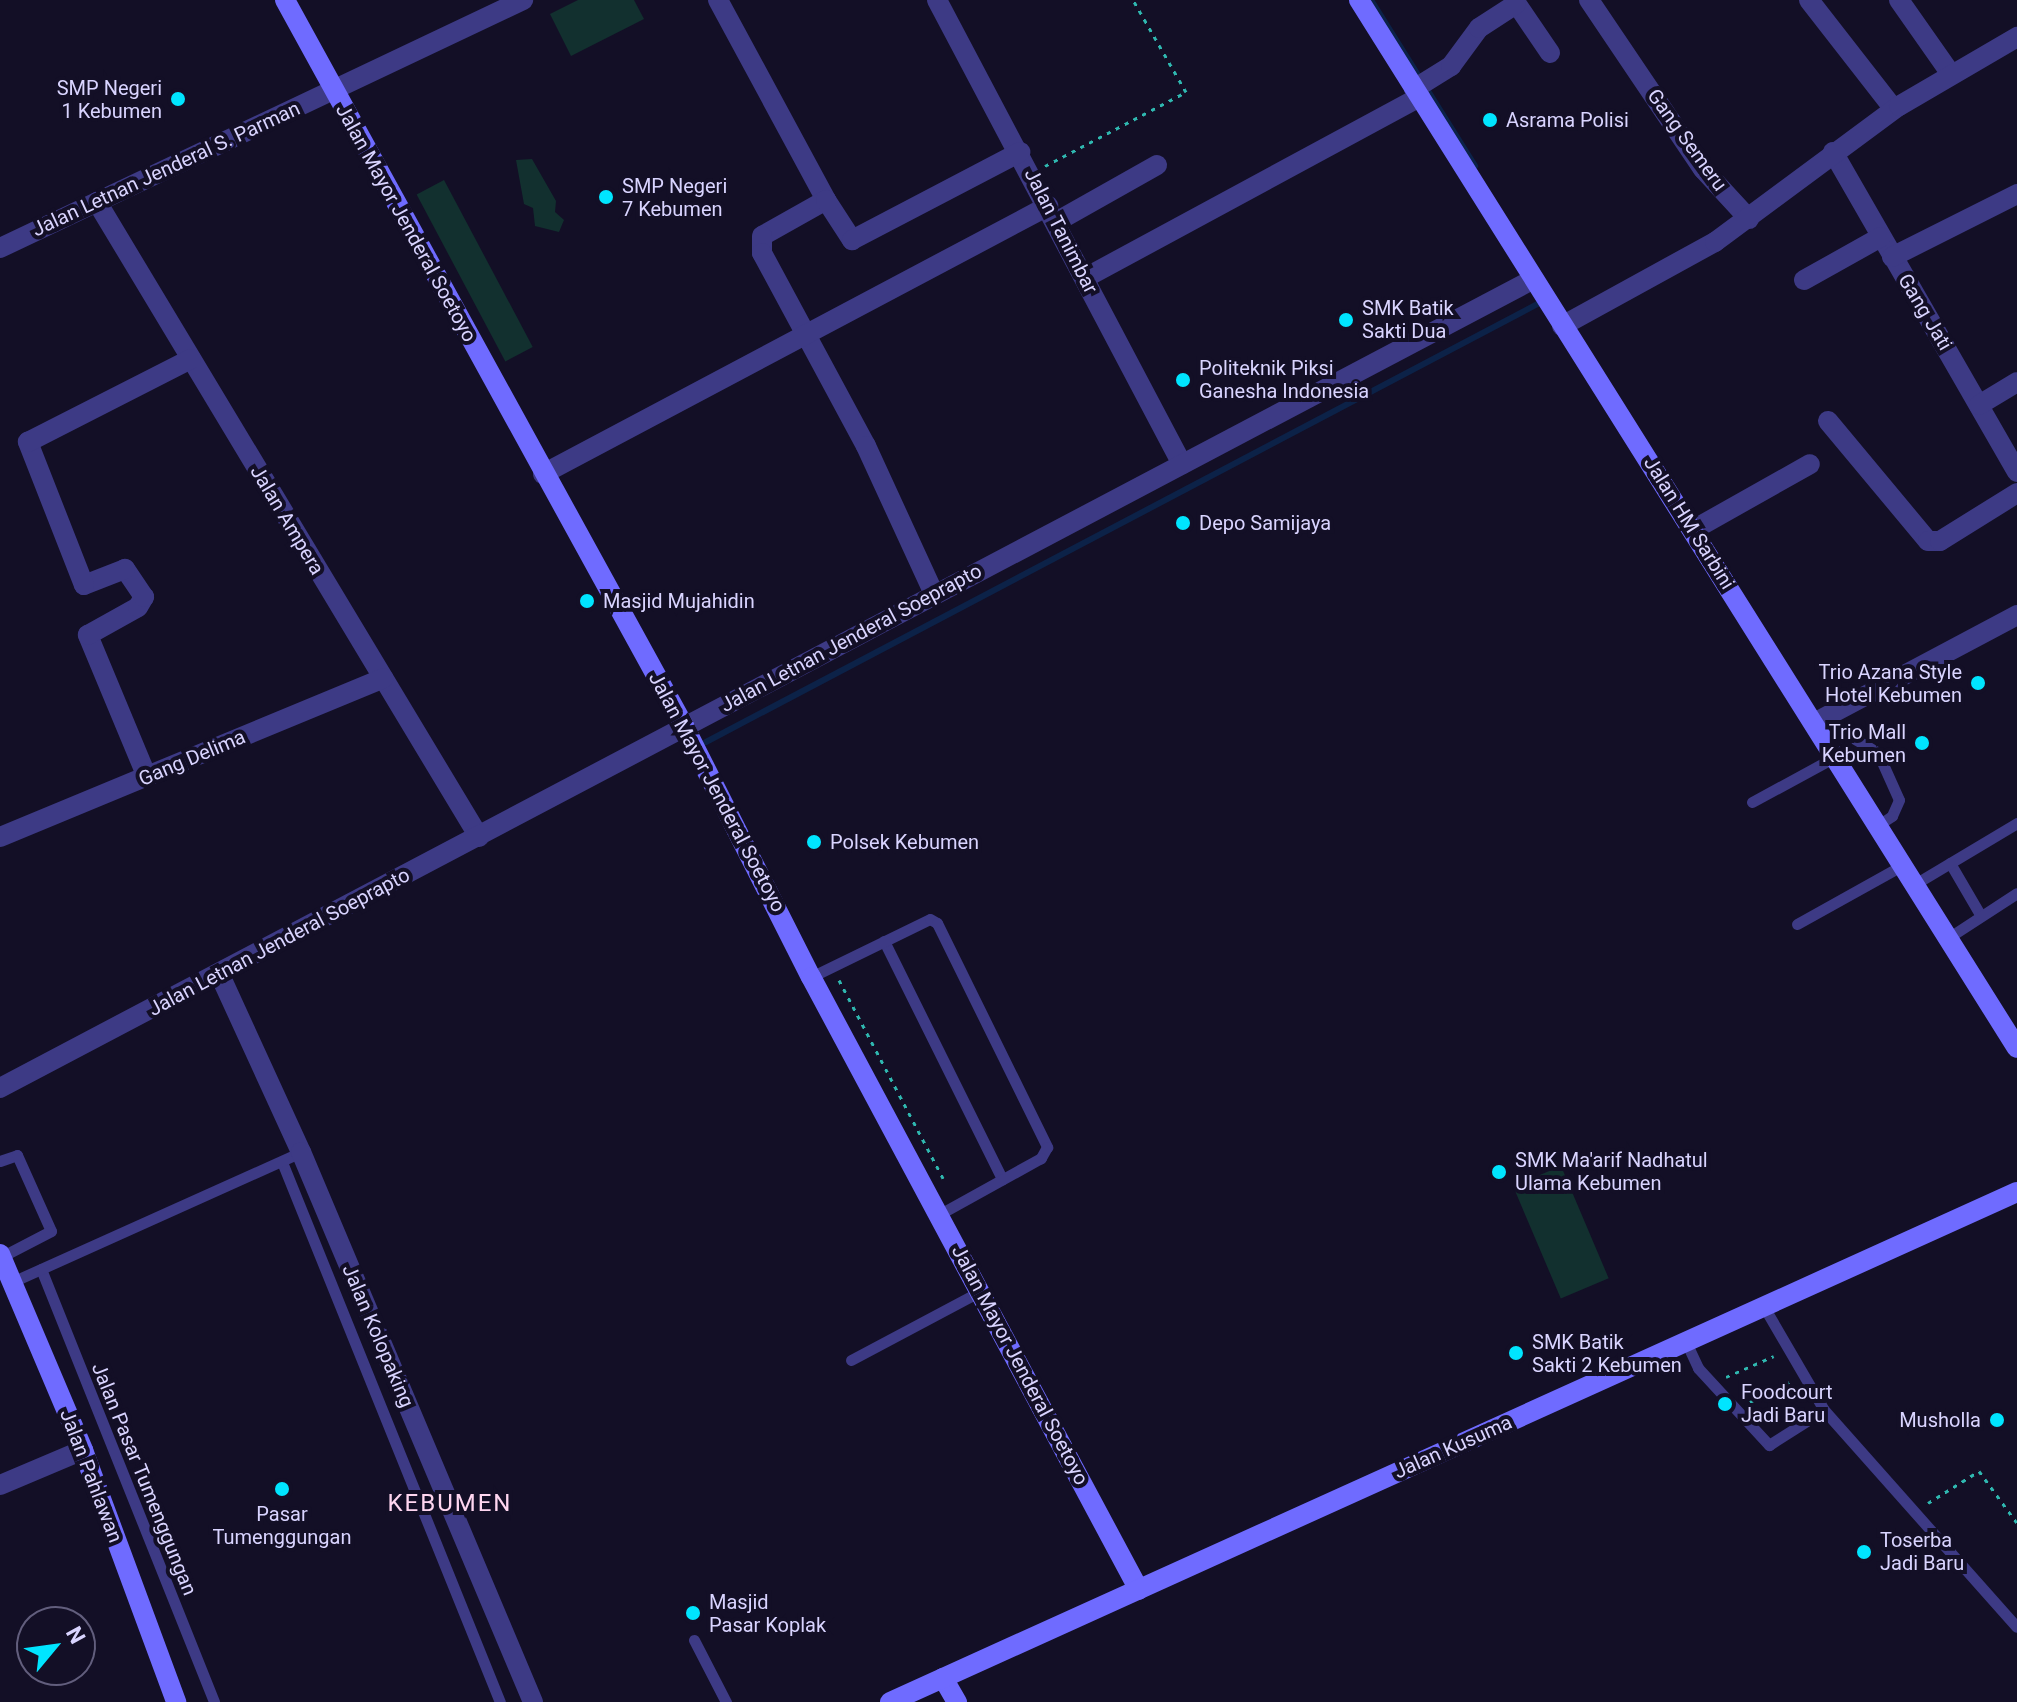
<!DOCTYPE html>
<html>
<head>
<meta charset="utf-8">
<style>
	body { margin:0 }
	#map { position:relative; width:2017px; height:1702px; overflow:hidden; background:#130f26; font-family:Roboto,sans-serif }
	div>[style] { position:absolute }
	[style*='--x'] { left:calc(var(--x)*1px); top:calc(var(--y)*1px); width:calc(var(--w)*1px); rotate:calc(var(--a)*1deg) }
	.green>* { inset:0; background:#12302f; transform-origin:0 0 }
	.stream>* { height:6px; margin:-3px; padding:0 3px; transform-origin:3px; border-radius:3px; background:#0c2248 }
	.path>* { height:3px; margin-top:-1.5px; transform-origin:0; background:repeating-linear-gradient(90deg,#2fb8b0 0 4px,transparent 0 10px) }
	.lane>* { height:11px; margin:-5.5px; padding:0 5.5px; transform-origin:5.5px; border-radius:5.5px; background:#3d3a85 }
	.street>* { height:20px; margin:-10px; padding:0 10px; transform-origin:10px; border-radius:10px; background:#3d3a85 }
	.secondary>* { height:20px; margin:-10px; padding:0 10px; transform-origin:10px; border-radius:10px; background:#6f6bff }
	.dots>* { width:22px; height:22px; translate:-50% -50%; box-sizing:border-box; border:4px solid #130f26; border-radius:50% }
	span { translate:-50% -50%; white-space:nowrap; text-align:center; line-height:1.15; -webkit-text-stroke:8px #130f26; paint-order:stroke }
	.poi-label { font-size:20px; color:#d9d4ff }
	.right { translate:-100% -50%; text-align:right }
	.left { translate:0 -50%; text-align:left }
	.street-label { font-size:20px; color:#d9d4ff }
	.quarter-label { font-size:24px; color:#ffd6f0; letter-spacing:2px }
	.north { position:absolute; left:16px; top:1606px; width:80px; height:80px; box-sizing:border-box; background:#130f26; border:2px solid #625e7d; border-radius:50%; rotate:61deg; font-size:22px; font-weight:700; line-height:32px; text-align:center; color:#d9d4ff }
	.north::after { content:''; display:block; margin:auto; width:28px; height:36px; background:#00e5ff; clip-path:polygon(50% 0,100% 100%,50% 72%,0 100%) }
</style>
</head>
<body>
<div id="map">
	<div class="green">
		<div style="clip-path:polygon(578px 0,634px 0,644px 19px,571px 56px,550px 14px)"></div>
		<div style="clip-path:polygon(532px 159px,556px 201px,555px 212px,564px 220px,559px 232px,535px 226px,533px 208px,524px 204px,516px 160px)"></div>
		<div style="left:444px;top:180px;width:189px;height:31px;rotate:62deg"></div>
		<div style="left:1561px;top:1166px;width:122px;height:52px;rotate:67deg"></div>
	</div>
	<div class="stream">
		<div style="--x:1371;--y:0;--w:196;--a:57.9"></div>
		<div style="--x:706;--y:742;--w:946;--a:-27.78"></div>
	</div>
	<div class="path">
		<div style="--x:1045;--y:166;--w:159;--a:-27.7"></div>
		<div style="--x:1186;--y:92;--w:106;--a:-119.9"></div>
		<div style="--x:839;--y:980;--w:224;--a:62.3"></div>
		<div style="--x:1726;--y:1377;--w:52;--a:-23.6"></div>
		<div style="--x:1750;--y:1402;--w:44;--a:-27.1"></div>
		<div style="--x:1928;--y:1503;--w:60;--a:-32.1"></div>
		<div style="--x:1979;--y:1471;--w:64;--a:53.8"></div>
	</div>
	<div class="lane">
		<div style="--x:1830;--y:740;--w:20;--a:-11"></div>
		<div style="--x:1850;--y:736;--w:33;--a:31"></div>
		<div style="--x:1878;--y:753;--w:51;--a:65.9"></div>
		<div style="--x:1899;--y:800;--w:17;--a:114"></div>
		<div style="--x:1892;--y:816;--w:17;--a:147"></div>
		<div style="--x:1752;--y:802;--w:94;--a:-28.5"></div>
		<div style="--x:1950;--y:863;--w:61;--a:59.7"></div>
		<div style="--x:1915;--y:884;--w:119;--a:-30.9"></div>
		<div style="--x:1797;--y:924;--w:121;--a:-29.1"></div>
		<div style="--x:1948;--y:938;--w:82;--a:-33.1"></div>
		<div style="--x:884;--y:941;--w:266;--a:63.6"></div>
		<div style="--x:811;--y:977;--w:132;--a:-26"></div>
		<div style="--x:930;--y:919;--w:8;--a:30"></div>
		<div style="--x:937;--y:923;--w:250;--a:63.8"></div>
		<div style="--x:1047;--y:1147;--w:13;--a:119"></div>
		<div style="--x:1041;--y:1158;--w:115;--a:151"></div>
		<div style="--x:0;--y:1161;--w:18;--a:-19"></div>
		<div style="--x:17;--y:1155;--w:83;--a:65.9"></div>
		<div style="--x:51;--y:1231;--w:56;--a:152.5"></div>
		<div style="--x:282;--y:1162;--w:582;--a:68.02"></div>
		<div style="--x:41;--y:1269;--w:466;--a:68.2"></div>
		<div style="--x:12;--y:1282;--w:317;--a:-24.2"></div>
		<div style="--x:1686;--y:1342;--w:29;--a:65"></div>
		<div style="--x:1698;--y:1368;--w:105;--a:47.3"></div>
		<div style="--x:1769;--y:1445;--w:65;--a:-32.5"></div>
		<div style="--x:1824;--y:1410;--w:119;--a:-120.2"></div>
		<div style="--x:851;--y:1360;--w:147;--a:-28"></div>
		<div style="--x:1824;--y:1410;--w:290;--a:48.4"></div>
		<div style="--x:694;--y:1640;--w:70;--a:62.7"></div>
	</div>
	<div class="street">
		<div style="--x:718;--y:0;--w:227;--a:61.6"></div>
		<div style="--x:826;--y:200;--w:73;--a:150.6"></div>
		<div style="--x:762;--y:236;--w:17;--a:90"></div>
		<div style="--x:762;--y:253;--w:219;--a:61.7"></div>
		<div style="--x:866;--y:446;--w:163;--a:65.3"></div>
		<div style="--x:937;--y:0;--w:525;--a:62.17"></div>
		<div style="--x:1514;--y:0;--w:64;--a:55.8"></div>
		<div style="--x:1589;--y:0;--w:204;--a:56"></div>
		<div style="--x:1703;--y:169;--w:68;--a:47.4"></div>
		<div style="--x:1809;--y:0;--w:138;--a:52.1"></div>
		<div style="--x:1899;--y:0;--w:90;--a:54.9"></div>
		<div style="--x:1414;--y:89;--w:44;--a:-31.9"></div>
		<div style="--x:1451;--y:66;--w:47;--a:-53.6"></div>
		<div style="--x:1479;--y:28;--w:44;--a:-33"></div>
		<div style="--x:1833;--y:152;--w:369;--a:60.1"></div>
		<div style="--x:826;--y:200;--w:48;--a:57"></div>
		<div style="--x:852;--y:240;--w:190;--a:-27.6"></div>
		<div style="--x:97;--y:202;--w:741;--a:58.97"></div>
		<div style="--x:1056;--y:222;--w:116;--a:-29.4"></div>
		<div style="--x:0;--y:248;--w:579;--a:-25.37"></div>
		<div style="--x:1892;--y:257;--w:140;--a:-26.7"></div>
		<div style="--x:1085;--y:278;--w:381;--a:-28.4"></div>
		<div style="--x:1804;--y:280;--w:88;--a:-29.2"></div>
		<div style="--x:1562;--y:326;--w:175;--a:-28.8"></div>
		<div style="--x:1715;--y:242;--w:229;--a:-36.5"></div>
		<div style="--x:1899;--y:106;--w:137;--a:-30.3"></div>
		<div style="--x:1979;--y:405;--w:44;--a:-31.2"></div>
		<div style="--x:1828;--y:421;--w:156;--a:50.2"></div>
		<div style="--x:1928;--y:541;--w:12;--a:0"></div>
		<div style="--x:1940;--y:541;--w:91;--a:-31.9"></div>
		<div style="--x:543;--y:474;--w:572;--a:-27.95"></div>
		<div style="--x:1693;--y:530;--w:134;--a:-29.4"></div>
		<div style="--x:1814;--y:723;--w:230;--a:-28"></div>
		<div style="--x:147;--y:777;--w:154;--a:-112.6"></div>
		<div style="--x:88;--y:635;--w:57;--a:-29.2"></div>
		<div style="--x:138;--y:607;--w:12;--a:-59"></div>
		<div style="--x:144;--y:597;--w:34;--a:-124"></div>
		<div style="--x:125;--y:569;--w:44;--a:158.7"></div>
		<div style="--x:84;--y:585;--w:154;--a:-111.4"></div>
		<div style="--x:28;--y:442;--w:183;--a:-27"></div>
		<div style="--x:0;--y:837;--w:415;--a:-22.5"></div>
		<div style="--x:219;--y:973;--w:197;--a:65.4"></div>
		<div style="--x:301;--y:1152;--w:597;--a:67.13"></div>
		<div style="--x:0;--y:1088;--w:1734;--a:-27.81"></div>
		<div style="--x:0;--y:1485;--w:90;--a:-22.9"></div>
	</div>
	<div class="secondary">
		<div style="--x:285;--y:0;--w:828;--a:61.21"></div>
		<div style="--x:684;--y:726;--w:281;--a:63.2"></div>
		<div style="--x:811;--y:977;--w:695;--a:61.85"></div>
		<div style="--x:1359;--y:0;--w:1237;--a:57.88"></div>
		<div style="--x:0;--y:1254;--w:213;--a:67"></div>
		<div style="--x:83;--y:1450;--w:269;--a:69.7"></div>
		<div style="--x:943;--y:1678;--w:28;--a:60"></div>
		<div style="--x:890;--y:1702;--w:1237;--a:-24.35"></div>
	</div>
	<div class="dots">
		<div style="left:178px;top:99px;background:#00e5ff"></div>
		<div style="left:1490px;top:120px;background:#00e5ff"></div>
		<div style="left:606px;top:197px;background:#00e5ff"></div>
		<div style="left:1346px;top:320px;background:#00e5ff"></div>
		<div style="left:1183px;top:380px;background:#00e5ff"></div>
		<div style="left:1183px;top:523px;background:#00e5ff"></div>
		<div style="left:587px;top:601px;background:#00e5ff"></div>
		<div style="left:1978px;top:683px;background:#00e5ff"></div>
		<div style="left:1922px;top:743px;background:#00e5ff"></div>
		<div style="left:814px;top:842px;background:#00e5ff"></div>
		<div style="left:1499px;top:1172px;background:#00e5ff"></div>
		<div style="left:1516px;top:1353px;background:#00e5ff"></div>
		<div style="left:1725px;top:1404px;background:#00e5ff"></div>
		<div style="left:1997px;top:1420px;background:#00e5ff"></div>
		<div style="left:282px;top:1489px;background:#00e5ff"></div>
		<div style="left:1864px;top:1552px;background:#00e5ff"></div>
		<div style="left:693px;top:1613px;background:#00e5ff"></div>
	</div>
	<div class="poi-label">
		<span class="right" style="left:162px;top:100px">SMP Negeri<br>1 Kebumen</span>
		<span class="left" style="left:1506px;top:120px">Asrama Polisi</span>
		<span class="left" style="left:622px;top:198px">SMP Negeri<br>7 Kebumen</span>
		<span class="left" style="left:1362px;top:320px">SMK Batik<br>Sakti Dua</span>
		<span class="left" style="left:1199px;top:380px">Politeknik Piksi<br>Ganesha Indonesia</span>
		<span class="left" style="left:1199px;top:523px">Depo Samijaya</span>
		<span class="left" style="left:603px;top:601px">Masjid Mujahidin</span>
		<span class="right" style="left:1962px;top:684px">Trio Azana Style<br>Hotel Kebumen</span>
		<span class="right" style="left:1906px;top:744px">Trio Mall<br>Kebumen</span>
		<span class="left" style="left:830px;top:842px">Polsek Kebumen</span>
		<span class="left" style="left:1515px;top:1172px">SMK Ma'arif Nadhatul<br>Ulama Kebumen</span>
		<span class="left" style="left:1532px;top:1354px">SMK Batik<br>Sakti 2 Kebumen</span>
		<span class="left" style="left:1741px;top:1404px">Foodcourt<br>Jadi Baru</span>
		<span class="right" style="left:1981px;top:1420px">Musholla</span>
		<span style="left:282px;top:1526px">Pasar<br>Tumenggungan</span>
		<span class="left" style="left:1880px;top:1552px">Toserba<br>Jadi Baru</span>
		<span class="left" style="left:709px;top:1614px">Masjid<br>Pasar Koplak</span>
	</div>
	<div class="street-label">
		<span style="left:1687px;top:140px;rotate:54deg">Gang Semeru</span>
		<span style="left:166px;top:169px;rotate:-25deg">Jalan Letnan Jenderal S. Parman</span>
		<span style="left:406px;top:223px;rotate:61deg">Jalan Mayor Jenderal Soetoyo</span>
		<span style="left:1061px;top:231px;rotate:63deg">Jalan Tanimbar</span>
		<span style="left:1925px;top:312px;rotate:59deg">Gang Jati</span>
		<span style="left:287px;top:520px;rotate:59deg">Jalan Ampera</span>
		<span style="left:1689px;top:523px;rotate:58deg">Jalan HM Sarbini</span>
		<span style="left:851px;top:638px;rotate:-28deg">Jalan Letnan Jenderal Soeprapto</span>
		<span style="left:192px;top:758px;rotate:-23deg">Gang Delima</span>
		<span style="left:717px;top:792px;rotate:62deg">Jalan Mayor Jenderal Soetoyo</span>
		<span style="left:279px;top:942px;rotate:-28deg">Jalan Letnan Jenderal Soeprapto</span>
		<span style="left:378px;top:1336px;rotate:67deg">Jalan Kolopaking</span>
		<span style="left:1020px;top:1365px;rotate:62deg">Jalan Mayor Jenderal Soetoyo</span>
		<span style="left:1453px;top:1447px;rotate:-24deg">Jalan Kusuma</span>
		<span style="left:91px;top:1476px;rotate:69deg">Jalan Pahlawan</span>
		<span style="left:144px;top:1479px;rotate:68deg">Jalan Pasar Tumenggungan</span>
	</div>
	<div class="quarter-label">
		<span style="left:450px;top:1504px">KEBUMEN</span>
	</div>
	<div class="north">N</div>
</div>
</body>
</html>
